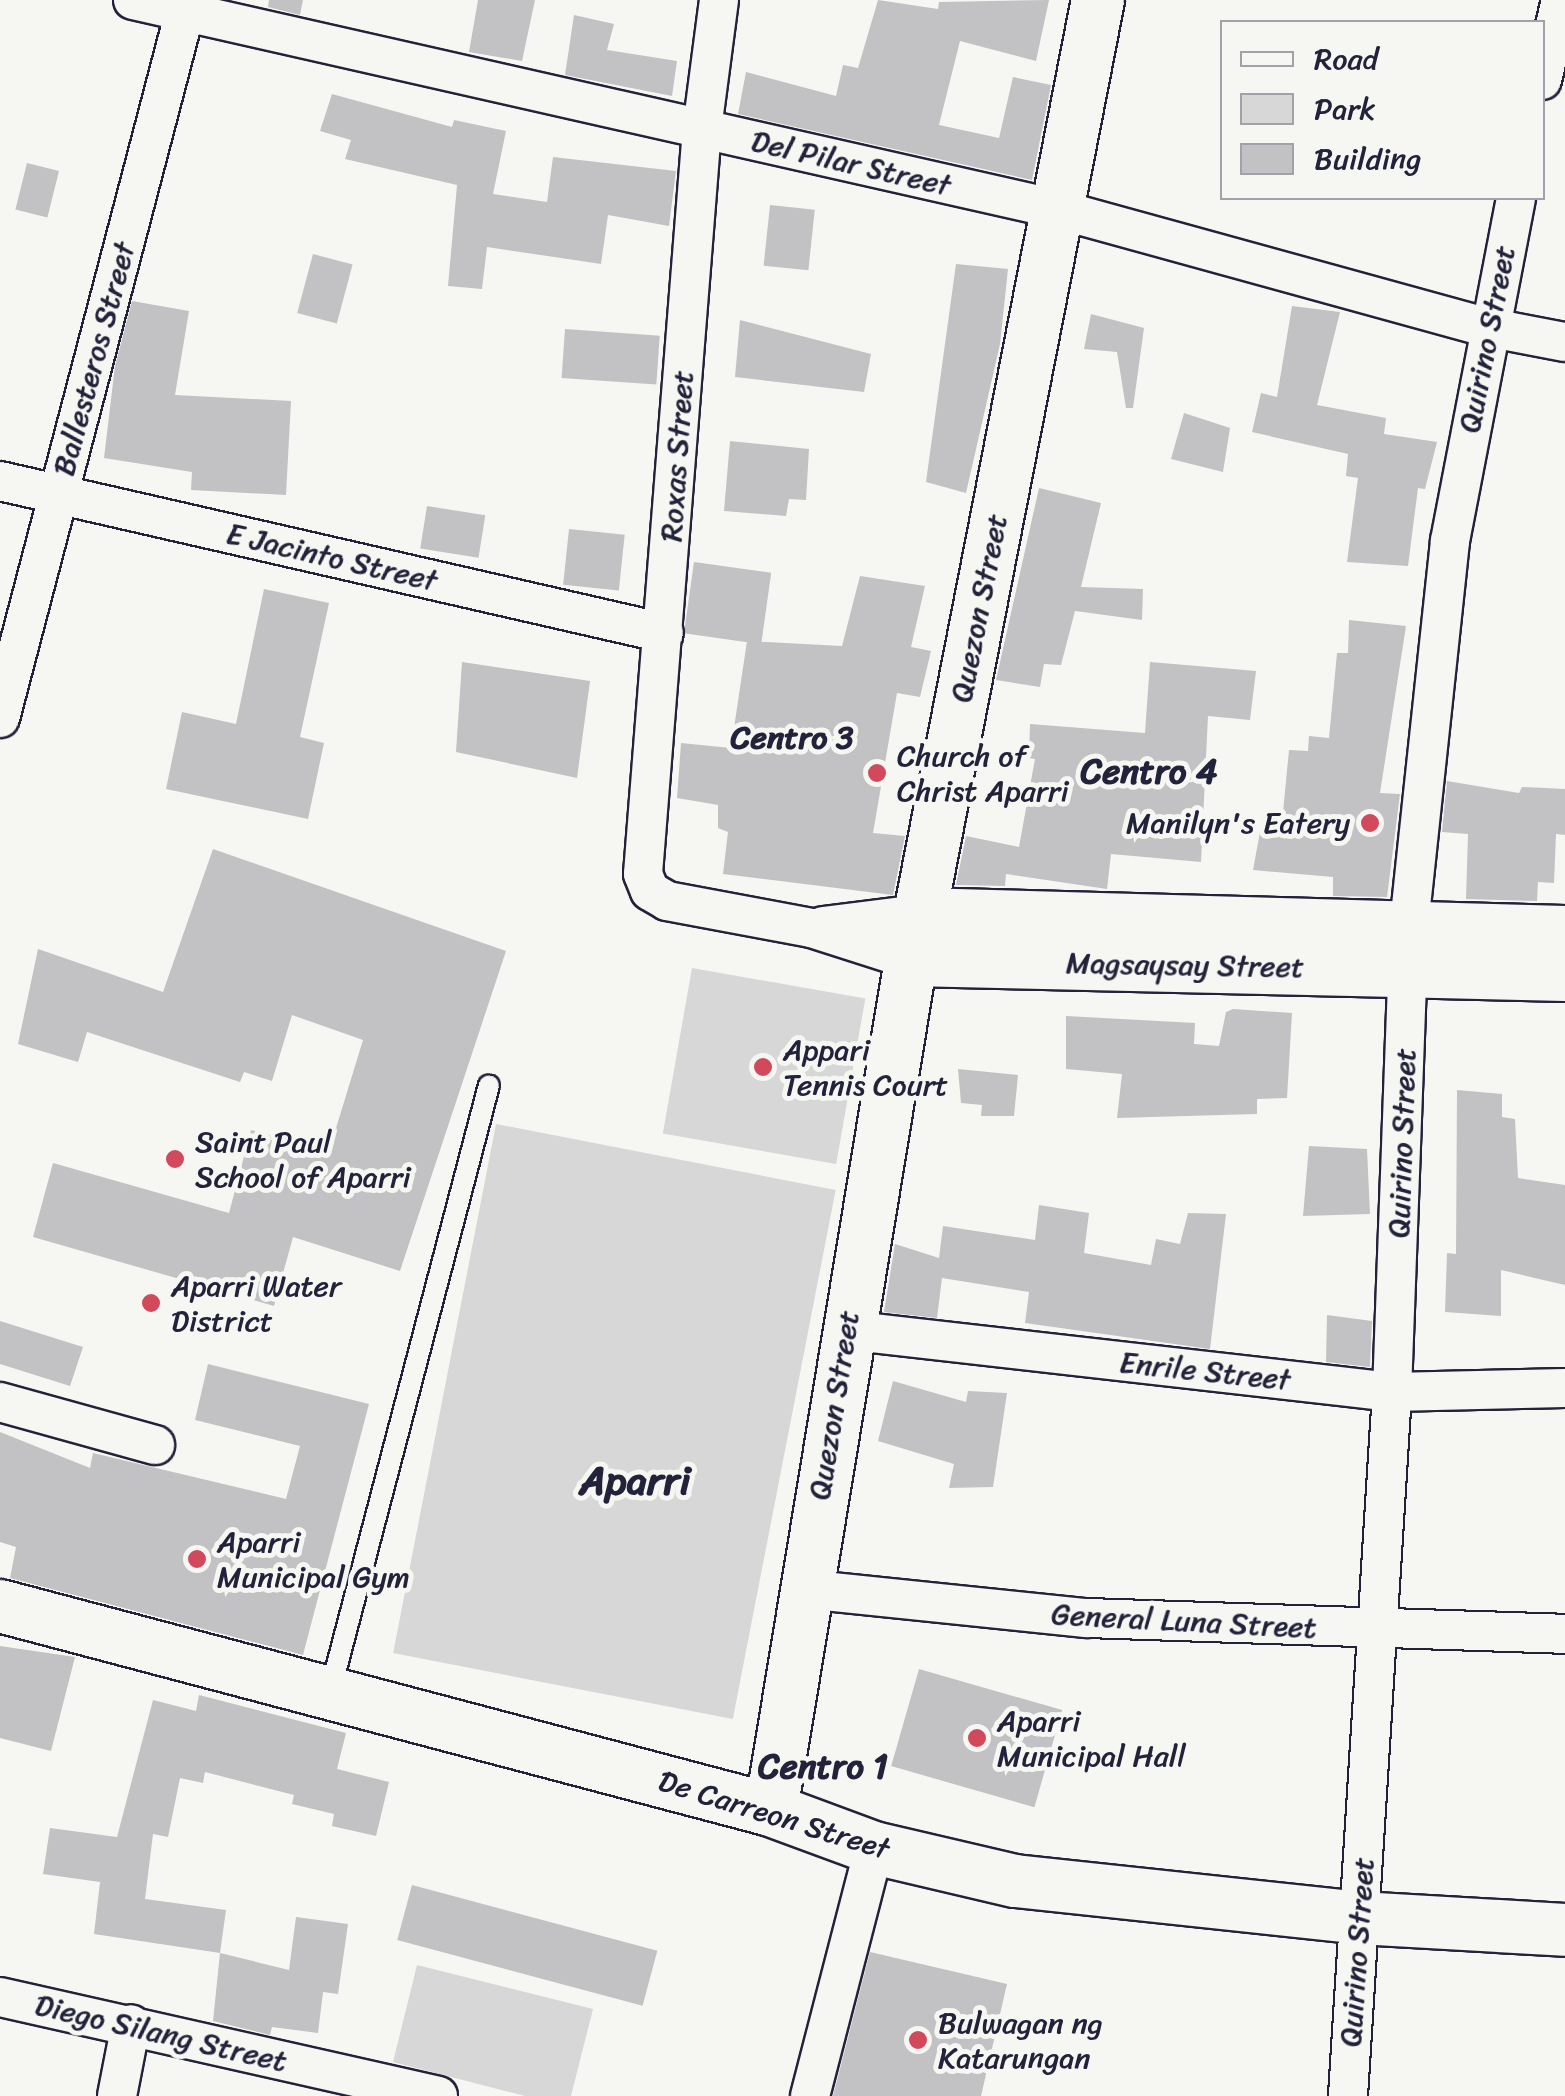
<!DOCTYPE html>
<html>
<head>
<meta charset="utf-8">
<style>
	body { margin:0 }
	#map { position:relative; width:1565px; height:2096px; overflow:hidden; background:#f6f6f2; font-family:Sriracha,sans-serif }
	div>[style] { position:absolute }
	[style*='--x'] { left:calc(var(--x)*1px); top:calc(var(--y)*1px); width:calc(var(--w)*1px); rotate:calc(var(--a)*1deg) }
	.green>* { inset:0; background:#d7d7d7; transform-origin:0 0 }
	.building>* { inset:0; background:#c2c2c4; transform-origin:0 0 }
	.roads { filter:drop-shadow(2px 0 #22223b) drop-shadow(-2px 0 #22223b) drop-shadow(0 2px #22223b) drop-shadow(0 -2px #22223b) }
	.lane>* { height:20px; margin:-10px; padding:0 10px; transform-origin:10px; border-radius:10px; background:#f6f6f2 }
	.street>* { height:38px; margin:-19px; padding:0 19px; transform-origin:19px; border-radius:19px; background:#f6f6f2 }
	.secondary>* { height:52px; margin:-26px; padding:0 26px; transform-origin:26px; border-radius:26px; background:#f6f6f2 }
	.dots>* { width:28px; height:28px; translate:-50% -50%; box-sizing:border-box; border:5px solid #f6f6f2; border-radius:50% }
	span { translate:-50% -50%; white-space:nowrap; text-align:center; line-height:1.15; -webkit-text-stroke:10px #f6f6f2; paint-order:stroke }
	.street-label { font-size:30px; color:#22223b }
	.poi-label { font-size:30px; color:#22223b }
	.left { translate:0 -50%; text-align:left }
	.right { translate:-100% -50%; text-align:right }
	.neighbourhood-label { font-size:32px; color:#22223b; font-weight:700 }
	.quarter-label { font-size:35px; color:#22223b; font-weight:700 }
	.district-label { font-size:40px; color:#22223b; font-weight:700 }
	.legend { position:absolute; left:1220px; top:20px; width:325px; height:180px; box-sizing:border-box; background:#f6f6f2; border:2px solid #a1a1a9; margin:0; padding:12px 18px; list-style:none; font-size:30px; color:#22223b }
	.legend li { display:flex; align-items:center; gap:20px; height:50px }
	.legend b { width:50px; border:2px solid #a1a1a9 }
</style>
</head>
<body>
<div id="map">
	<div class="green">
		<div style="left:692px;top:968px;width:176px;height:168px;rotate:10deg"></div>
		<div style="left:496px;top:1124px;width:346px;height:539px;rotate:11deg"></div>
		<div style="clip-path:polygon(417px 1965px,593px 2009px,571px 2096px,525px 2096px,393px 2062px)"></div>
	</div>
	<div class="building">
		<div style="clip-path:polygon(269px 0,303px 0,300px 15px,268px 7px)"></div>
		<div style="clip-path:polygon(478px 0,535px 0,522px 61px,469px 52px)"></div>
		<div style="clip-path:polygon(878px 0,938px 9px,939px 2px,1049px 0,1036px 61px,960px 41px,939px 125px,999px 138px,1013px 77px,1051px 85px,1032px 180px,738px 114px,746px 72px,836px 96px,843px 65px,858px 68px)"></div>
		<div style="clip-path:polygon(574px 15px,614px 24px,607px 50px,677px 61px,672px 96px,565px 75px)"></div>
		<div style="clip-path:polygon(332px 94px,452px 127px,454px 120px,506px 131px,493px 194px,547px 202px,553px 157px,676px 171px,669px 226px,608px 215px,601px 264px,487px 247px,482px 289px,448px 286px,457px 185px,345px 159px,351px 140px,320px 131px)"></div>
		<div style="left:27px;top:163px;width:33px;height:48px;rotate:14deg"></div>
		<div style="left:770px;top:205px;width:45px;height:61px;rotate:6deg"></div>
		<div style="left:313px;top:254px;width:41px;height:61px;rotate:15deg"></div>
		<div style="clip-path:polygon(956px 264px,1008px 269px,1000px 344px,966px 493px,926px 482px)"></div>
		<div style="clip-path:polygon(132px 301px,189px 311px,175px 395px,291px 401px,286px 495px,191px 490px,192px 472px,104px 458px,115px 366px)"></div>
		<div style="clip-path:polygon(1292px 306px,1340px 312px,1317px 405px,1386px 418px,1384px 434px,1437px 442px,1425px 489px,1418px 488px,1408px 566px,1347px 562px,1358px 478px,1346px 476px,1348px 454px,1252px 432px,1261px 393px,1277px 397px)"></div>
		<div style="clip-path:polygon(1091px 314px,1144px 328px,1133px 408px,1126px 408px,1117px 352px,1084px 349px)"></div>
		<div style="clip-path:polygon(740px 320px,871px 354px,864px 392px,735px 377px)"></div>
		<div style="left:565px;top:329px;width:95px;height:49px;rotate:4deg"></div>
		<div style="clip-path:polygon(1184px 413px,1230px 428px,1223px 472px,1171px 459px)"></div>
		<div style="clip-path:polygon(730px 441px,809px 449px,806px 500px,789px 499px,786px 516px,724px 511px)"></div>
		<div style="clip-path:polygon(1039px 488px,1101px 503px,1081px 587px,1143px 589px,1142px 620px,1075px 611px,1061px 665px,1044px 664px,1040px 687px,996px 680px)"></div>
		<div style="left:427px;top:506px;width:59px;height:43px;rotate:9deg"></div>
		<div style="left:569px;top:529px;width:56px;height:56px;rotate:6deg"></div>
		<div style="left:694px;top:562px;width:78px;height:72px;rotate:8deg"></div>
		<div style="clip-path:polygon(860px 576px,925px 586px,911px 647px,931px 651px,920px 697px,897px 693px,873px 833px,905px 836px,893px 895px,723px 874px,728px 832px,718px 828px,718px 805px,677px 798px,681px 743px,731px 748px,747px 641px,842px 646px)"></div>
		<div style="clip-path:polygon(264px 589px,329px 603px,300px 737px,324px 743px,308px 819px,166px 789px,182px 712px,236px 724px)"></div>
		<div style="clip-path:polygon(1349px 620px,1406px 626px,1380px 793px,1400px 794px,1387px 897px,1333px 896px,1333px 877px,1253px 870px,1264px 810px,1283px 812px,1289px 750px,1308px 751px,1309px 736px,1329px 738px,1337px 653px,1348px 653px)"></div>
		<div style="clip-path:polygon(462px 662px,590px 681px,577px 778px,456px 752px)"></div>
		<div style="clip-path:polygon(1150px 662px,1256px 671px,1250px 720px,1208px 716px,1201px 862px,1111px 854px,1107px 889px,1006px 874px,1005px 886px,956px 885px,966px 836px,1019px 847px,1035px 759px,1029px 758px,1030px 724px,1145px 733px)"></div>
		<div style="clip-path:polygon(1447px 781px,1519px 793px,1522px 787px,1565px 789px,1565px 835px,1556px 834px,1554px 883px,1538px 882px,1537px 901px,1466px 899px,1468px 834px,1442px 832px)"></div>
		<div style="clip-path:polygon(213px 849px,506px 951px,400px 1271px,293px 1237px,274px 1306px,33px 1237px,53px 1163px,229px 1213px,251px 1130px,329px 1151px,363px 1040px,292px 1015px,272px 1081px,244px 1072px,240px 1082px,87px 1032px,78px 1062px,18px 1044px,38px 949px,163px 992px)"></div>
		<div style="clip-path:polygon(1233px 1009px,1292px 1013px,1287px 1098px,1257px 1099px,1257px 1114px,1117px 1118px,1122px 1074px,1066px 1069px,1066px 1016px,1195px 1023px,1194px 1044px,1219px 1046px,1226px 1012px)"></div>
		<div style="clip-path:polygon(958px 1069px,1018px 1075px,1014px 1116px,981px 1116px,982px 1105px,961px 1103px)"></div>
		<div style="clip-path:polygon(1457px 1090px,1502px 1094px,1502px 1117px,1515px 1119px,1518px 1178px,1565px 1185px,1565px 1285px,1501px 1270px,1501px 1316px,1445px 1312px,1447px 1253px,1456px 1254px)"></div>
		<div style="clip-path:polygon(1309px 1146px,1367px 1149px,1370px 1214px,1303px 1216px)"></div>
		<div style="clip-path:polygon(1039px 1205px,1089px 1213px,1084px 1253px,1151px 1265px,1156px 1239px,1180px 1244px,1188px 1213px,1226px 1214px,1210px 1349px,1025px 1323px,1029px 1292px,942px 1278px,937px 1318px,884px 1312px,895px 1244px,939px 1258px,943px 1226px,1035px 1240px)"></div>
		<div style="clip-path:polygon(1327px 1315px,1372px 1321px,1370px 1367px,1326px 1362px)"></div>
		<div style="clip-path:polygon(0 1321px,83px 1347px,70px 1386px,0 1364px)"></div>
		<div style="clip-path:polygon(208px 1364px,369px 1404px,303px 1655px,10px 1578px,16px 1547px,0 1542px,0 1432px,90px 1468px,93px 1453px,286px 1499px,300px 1446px,195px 1420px)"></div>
		<div style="clip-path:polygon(893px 1381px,966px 1402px,968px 1391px,1007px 1393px,993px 1487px,949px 1488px,954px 1464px,878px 1441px)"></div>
		<div style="clip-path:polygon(0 1646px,75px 1657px,51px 1751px,0 1738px)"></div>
		<div style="left:919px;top:1669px;width:149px;height:101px;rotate:16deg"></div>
		<div style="clip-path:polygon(199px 1695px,346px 1733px,337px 1769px,389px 1782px,376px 1836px,332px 1826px,334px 1814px,292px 1804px,294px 1795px,205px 1772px,203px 1783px,180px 1778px,168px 1837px,153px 1834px,145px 1899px,226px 1910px,220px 1953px,94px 1934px,100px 1882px,43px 1874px,50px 1828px,117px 1837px,153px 1700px,196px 1711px)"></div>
		<div style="left:412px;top:1885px;width:254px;height:57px;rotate:15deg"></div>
		<div style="clip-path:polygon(296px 1917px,348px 1924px,338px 1994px,323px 1992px,318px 2033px,272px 2027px,270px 2035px,213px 2021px,220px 1953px,289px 1970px)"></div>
		<div style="clip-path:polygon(870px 1952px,1007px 1984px,981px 2096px,833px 2096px)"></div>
	</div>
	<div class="roads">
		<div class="lane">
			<div style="--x:330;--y:1692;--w:627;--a:-75.32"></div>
		</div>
		<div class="street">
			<div style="--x:133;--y:0;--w:947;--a:12.75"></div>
			<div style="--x:1057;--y:209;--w:445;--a:15.4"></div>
			<div style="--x:1486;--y:327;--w:80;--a:10.8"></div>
			<div style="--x:719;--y:0;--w:130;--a:97.5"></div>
			<div style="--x:702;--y:129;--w:747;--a:94.53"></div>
			<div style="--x:643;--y:874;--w:18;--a:68"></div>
			<div style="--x:650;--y:891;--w:20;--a:30"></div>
			<div style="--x:667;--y:901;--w:147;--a:10.6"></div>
			<div style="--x:811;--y:928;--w:105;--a:17.7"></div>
			<div style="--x:1542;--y:80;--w:82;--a:-76.6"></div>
			<div style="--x:0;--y:481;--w:681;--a:12.89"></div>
			<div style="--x:0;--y:718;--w:742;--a:-75.33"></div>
			<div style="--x:823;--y:926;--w:98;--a:-7.1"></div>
			<div style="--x:846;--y:1330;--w:550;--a:6.48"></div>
			<div style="--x:1392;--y:1392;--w:173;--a:-1.3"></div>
			<div style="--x:0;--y:1402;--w:161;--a:15.5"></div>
			<div style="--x:805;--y:1589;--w:283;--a:5.9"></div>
			<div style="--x:1087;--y:1618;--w:478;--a:1.9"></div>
			<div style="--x:0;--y:1997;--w:449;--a:12.7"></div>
			<div style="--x:117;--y:2096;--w:73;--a:-79"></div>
			<div style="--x:810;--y:2096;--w:256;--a:-75.5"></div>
			<div style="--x:1348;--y:2096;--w:705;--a:-86.42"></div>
			<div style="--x:1392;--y:1392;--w:467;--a:-87.9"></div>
			<div style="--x:1409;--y:925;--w:386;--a:-83.9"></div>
			<div style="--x:1450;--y:541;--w:349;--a:-79.1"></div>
		</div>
		<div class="secondary">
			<div style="--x:920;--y:914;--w:645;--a:1.6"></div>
			<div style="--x:911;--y:960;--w:654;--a:1.31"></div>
			<div style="--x:0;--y:1606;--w:798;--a:14.82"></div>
			<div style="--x:771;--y:1810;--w:110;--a:20.3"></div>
			<div style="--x:874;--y:1848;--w:145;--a:13.2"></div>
			<div style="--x:1015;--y:1881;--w:346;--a:6.1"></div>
			<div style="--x:1359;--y:1918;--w:206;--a:3.3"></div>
			<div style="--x:771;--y:1810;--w:861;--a:-80.65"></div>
			<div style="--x:911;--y:960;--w:978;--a:-78.98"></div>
		</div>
	</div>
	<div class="dots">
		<div style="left:877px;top:773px;background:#d1495b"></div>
		<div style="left:1370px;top:823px;background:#d1495b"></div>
		<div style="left:763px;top:1067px;background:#d1495b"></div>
		<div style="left:175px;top:1159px;background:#d1495b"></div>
		<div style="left:151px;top:1303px;background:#d1495b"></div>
		<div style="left:197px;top:1559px;background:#d1495b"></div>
		<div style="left:977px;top:1738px;background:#d1495b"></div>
		<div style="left:918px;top:2040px;background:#d1495b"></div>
	</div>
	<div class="street-label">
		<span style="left:851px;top:163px;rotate:13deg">Del Pilar Street</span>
		<span style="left:1487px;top:339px;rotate:-79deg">Quirino Street</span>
		<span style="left:94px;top:359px;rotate:-75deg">Ballesteros Street</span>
		<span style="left:677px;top:456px;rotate:-86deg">Roxas Street</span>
		<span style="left:332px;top:557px;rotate:13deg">E Jacinto Street</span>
		<span style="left:979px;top:608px;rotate:-79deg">Quezon Street</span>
		<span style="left:1185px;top:965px;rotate:1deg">Magsaysay Street</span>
		<span style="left:1402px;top:1143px;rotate:-88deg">Quirino Street</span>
		<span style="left:1205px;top:1371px;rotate:6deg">Enrile Street</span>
		<span style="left:834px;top:1405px;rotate:-81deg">Quezon Street</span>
		<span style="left:1184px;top:1621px;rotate:3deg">General Luna Street</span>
		<span style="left:774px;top:1815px;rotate:17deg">De Carreon Street</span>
		<span style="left:1357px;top:1952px;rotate:-86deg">Quirino Street</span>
		<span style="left:161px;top:2033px;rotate:13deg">Diego Silang Street</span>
	</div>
	<div class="poi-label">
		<span class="left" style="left:897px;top:773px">Church of<br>Christ Aparri</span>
		<span class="right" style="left:1350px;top:823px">Manilyn's Eatery</span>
		<span class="left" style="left:783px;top:1067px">Appari<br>Tennis Court</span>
		<span class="left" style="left:195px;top:1159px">Saint Paul<br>School of Aparri</span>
		<span class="left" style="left:171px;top:1303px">Aparri Water<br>District</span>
		<span class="left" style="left:217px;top:1559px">Aparri<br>Municipal Gym</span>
		<span class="left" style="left:997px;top:1738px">Aparri<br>Municipal Hall</span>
		<span class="left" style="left:938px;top:2040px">Bulwagan ng<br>Katarungan</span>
	</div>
	<div class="neighbourhood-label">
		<span style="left:792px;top:738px">Centro 3</span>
	</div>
	<div class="quarter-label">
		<span style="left:1149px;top:771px">Centro 4</span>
		<span style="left:823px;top:1766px">Centro 1</span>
	</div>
	<div class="district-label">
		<span style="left:635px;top:1481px">Aparri</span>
	</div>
	<ul class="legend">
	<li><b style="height:12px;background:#f6f6f2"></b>Road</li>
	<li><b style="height:28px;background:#d7d7d7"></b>Park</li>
	<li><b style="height:28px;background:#c2c2c4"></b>Building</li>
	</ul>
</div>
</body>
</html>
